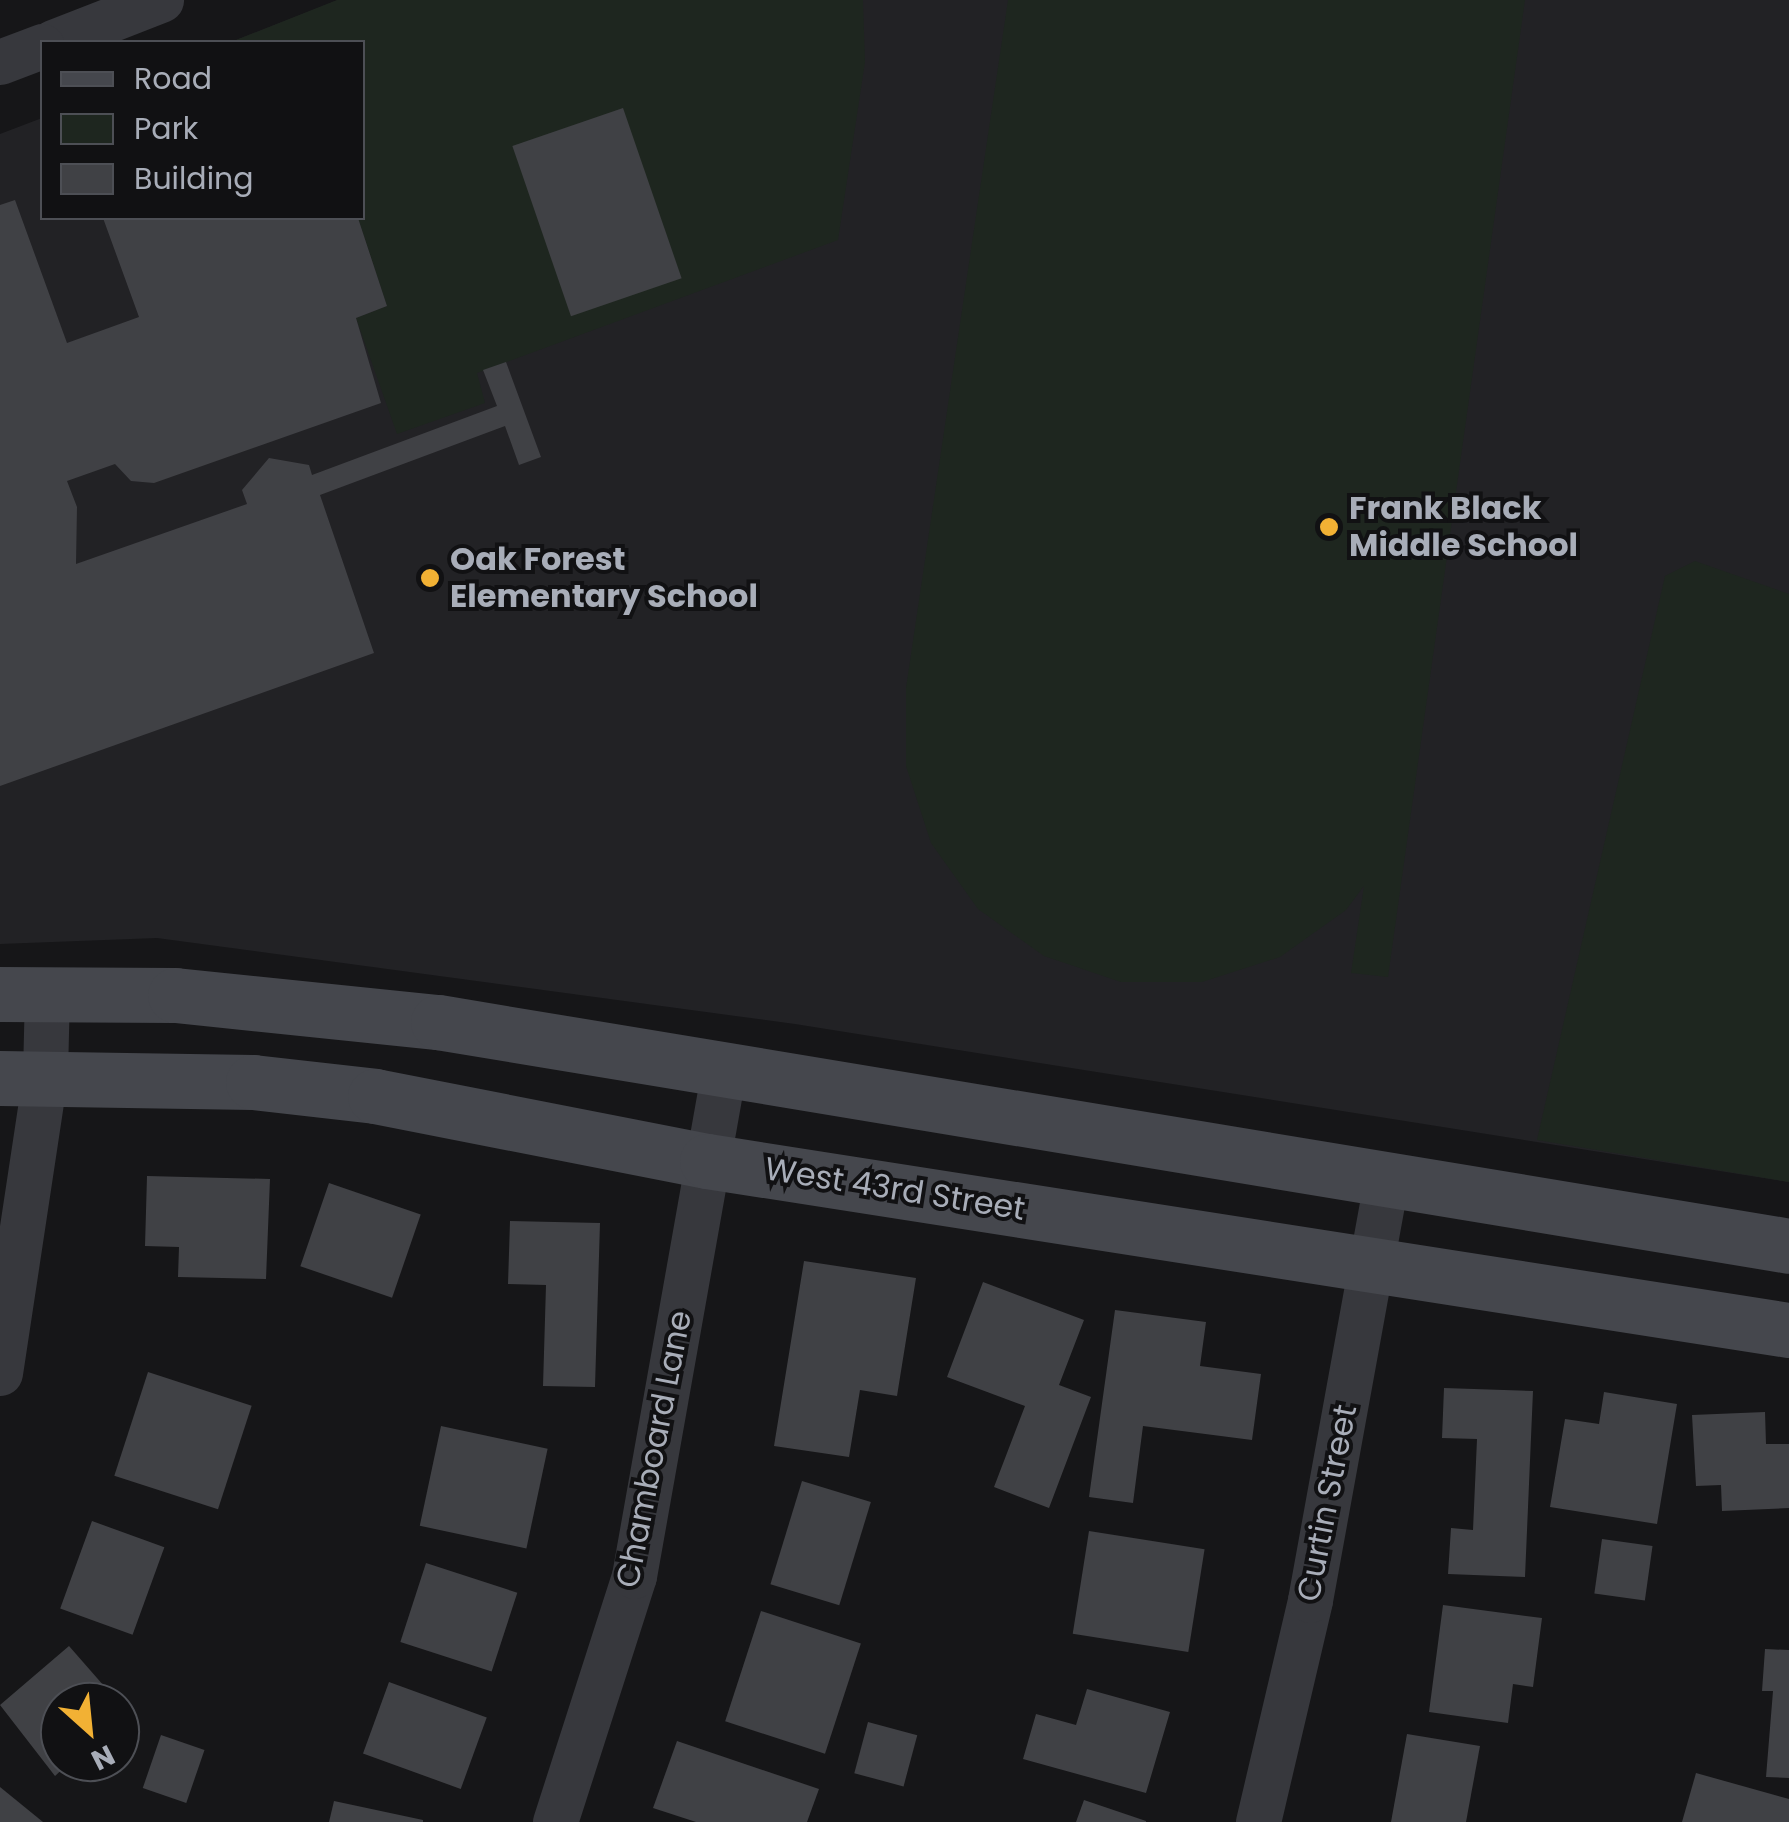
<!DOCTYPE html>
<html>
<head>
<meta charset="utf-8">
<style>
	body { margin:0 }
	#map { position:relative; width:1789px; height:1822px; overflow:hidden; background:#161618; font-family:Poppins,sans-serif }
	div>[style] { position:absolute }
	[style*='--x'] { left:calc(var(--x)*1px); top:calc(var(--y)*1px); width:calc(var(--w)*1px); rotate:calc(var(--a)*1deg) }
	.built>* { inset:0; background:#222225 }
	.green>* { inset:0; background:#1e261f }
	.building>* { inset:0; background:#404145; transform-origin:0 0 }
	.street>* { height:45px; margin:-22.5px; padding:0 22.5px; transform-origin:22.5px; border-radius:22.5px; background:#37383d }
	.secondary>* { height:55px; margin:-27.5px; padding:0 27.5px; transform-origin:27.5px; border-radius:27.5px; background:#45474d }
	.dots>* { width:28px; height:28px; translate:-50% -50%; box-sizing:border-box; border:5px solid #111113; border-radius:50% }
	span { translate:-50% -50%; white-space:nowrap; text-align:center; line-height:1.15; -webkit-text-stroke:8px #111113; paint-order:stroke }
	.poi-label { font-size:32px; color:#a8adb8; font-weight:700 }
	.left { translate:0 -50%; text-align:left }
	.street-label { font-size:32px; color:#a8adb8 }
	.legend { position:absolute; left:40px; top:40px; width:325px; height:180px; box-sizing:border-box; background:#111113; border:2px solid #4d4f55; margin:0; padding:12px 18px; list-style:none; font-size:30px; color:#a8adb8 }
	.legend li { display:flex; align-items:center; gap:20px; height:50px }
	.legend b { width:50px; border:2px solid #4d4f55 }
	.north { position:absolute; left:40px; top:1682px; width:100px; height:100px; box-sizing:border-box; background:#111113; border:2px solid #4d4f55; border-radius:50%; rotate:153deg; font-size:28px; font-weight:700; line-height:40px; text-align:center; color:#a8adb8 }
	.north::after { content:''; display:block; margin:auto; width:35px; height:45px; background:#f2b134; clip-path:polygon(50% 0,100% 100%,50% 72%,0 100%) }
</style>
</head>
<body>
<div id="map">
	<div class="built">
		<div style="clip-path:polygon(338px 0,1789px 0,1789px 1182px,795px 1024px,157px 938px,0 944px,0 134px,42px 118px,42px 218px,362px 218px,362px 42px,231px 42px)"></div>
	</div>
	<div class="green">
		<div style="clip-path:polygon(337px 0,863px 0,865px 62px,838px 240px,477px 373px,485px 403px,397px 434px,356px 318px,387px 306px,358px 218px,362px 42px,231px 42px)"></div>
		<div style="clip-path:polygon(1008px 0,1525px 0,1388px 977px,1351px 973px,1364px 886px,1346px 910px,1280px 957px,1202px 982px,1121px 982px,1044px 956px,978px 909px,931px 843px,906px 766px,906px 688px)"></div>
		<div style="clip-path:polygon(1695px 561px,1789px 594px,1789px 1182px,1537px 1140px,1665px 576px)"></div>
	</div>
	<div class="building">
		<div style="left:623px;top:108px;width:180px;height:117px;rotate:71deg"></div>
		<div style="clip-path:polygon(15px 200px,67px 343px,139px 317px,103px 218px,358px 218px,387px 306px,356px 318px,381px 403px,154px 483px,131px 481px,115px 464px,67px 481px,77px 507px,76px 564px,247px 504px,242px 490px,269px 458px,309px 465px,312px 475px,497px 406px,483px 370px,506px 362px,541px 457px,519px 465px,505px 426px,320px 495px,374px 653px,0 786px,0 205px)"></div>
		<div style="clip-path:polygon(147px 1176px,270px 1179px,266px 1279px,178px 1277px,179px 1247px,145px 1246px)"></div>
		<div style="left:329px;top:1183px;width:97px;height:88px;rotate:19deg"></div>
		<div style="clip-path:polygon(510px 1221px,600px 1223px,595px 1387px,543px 1386px,546px 1285px,508px 1284px)"></div>
		<div style="clip-path:polygon(804px 1261px,916px 1278px,897px 1396px,860px 1390px,849px 1457px,774px 1446px)"></div>
		<div style="clip-path:polygon(983px 1282px,1084px 1320px,1059px 1385px,1091px 1397px,1049px 1508px,994px 1487px,1025px 1406px,947px 1377px)"></div>
		<div style="clip-path:polygon(1115px 1310px,1206px 1322px,1200px 1366px,1261px 1374px,1252px 1440px,1143px 1426px,1133px 1503px,1089px 1497px)"></div>
		<div style="left:148px;top:1372px;width:109px;height:109px;rotate:18deg"></div>
		<div style="clip-path:polygon(1444px 1388px,1533px 1391px,1525px 1577px,1448px 1574px,1451px 1528px,1473px 1530px,1477px 1439px,1442px 1438px)"></div>
		<div style="clip-path:polygon(1604px 1392px,1677px 1404px,1657px 1524px,1550px 1507px,1565px 1419px,1599px 1424px)"></div>
		<div style="clip-path:polygon(1765px 1412px,1766px 1444px,1789px 1444px,1789px 1508px,1722px 1511px,1721px 1485px,1696px 1486px,1692px 1415px)"></div>
		<div style="left:441px;top:1426px;width:109px;height:102px;rotate:12deg"></div>
		<div style="left:802px;top:1481px;width:72px;height:108px;rotate:17deg"></div>
		<div style="left:92px;top:1521px;width:77px;height:93px;rotate:20deg"></div>
		<div style="left:1089px;top:1531px;width:117px;height:104px;rotate:9deg"></div>
		<div style="left:1602px;top:1539px;width:51px;height:55px;rotate:8deg"></div>
		<div style="left:426px;top:1563px;width:96px;height:83px;rotate:18deg"></div>
		<div style="clip-path:polygon(1443px 1605px,1542px 1618px,1533px 1687px,1513px 1684px,1508px 1723px,1429px 1712px)"></div>
		<div style="left:761px;top:1611px;width:105px;height:116px;rotate:18deg"></div>
		<div style="clip-path:polygon(69px 1646px,118px 1702px,60px 1702px,60px 1762px,70px 1762px,55px 1776px,0 1705px)"></div>
		<div style="clip-path:polygon(1765px 1649px,1789px 1650px,1789px 1778px,1766px 1777px,1773px 1691px,1762px 1691px)"></div>
		<div style="left:389px;top:1682px;width:104px;height:76px;rotate:20deg"></div>
		<div style="clip-path:polygon(1087px 1689px,1170px 1712px,1146px 1793px,1023px 1759px,1036px 1714px,1076px 1725px)"></div>
		<div style="left:868px;top:1722px;width:51px;height:53px;rotate:15deg"></div>
		<div style="clip-path:polygon(1407px 1734px,1480px 1746px,1466px 1822px,1391px 1822px)"></div>
		<div style="left:161px;top:1735px;width:46px;height:56px;rotate:19deg"></div>
		<div style="clip-path:polygon(677px 1741px,819px 1789px,807px 1822px,696px 1822px,653px 1808px)"></div>
		<div style="clip-path:polygon(1696px 1773px,1789px 1799px,1789px 1822px,1682px 1822px)"></div>
		<div style="clip-path:polygon(0 1787px,43px 1822px,0 1822px)"></div>
		<div style="clip-path:polygon(1084px 1800px,1146px 1821px,1146px 1822px,1076px 1822px)"></div>
		<div style="clip-path:polygon(334px 1801px,423px 1820px,423px 1822px,329px 1822px)"></div>
	</div>
	<div class="street">
		<div style="--x:53;--y:42;--w:116;--a:-21.3"></div>
		<div style="--x:0;--y:62;--w:45;--a:-20.9"></div>
		<div style="--x:0;--y:1373;--w:302;--a:-81.4"></div>
		<div style="--x:45;--y:1074;--w:84;--a:-88.6"></div>
		<div style="--x:555;--y:1822;--w:258;--a:-72.2"></div>
		<div style="--x:634;--y:1576;--w:515;--a:-79.93"></div>
		<div style="--x:1258;--y:1822;--w:228;--a:-76.8"></div>
		<div style="--x:1310;--y:1600;--w:425;--a:-79.7"></div>
	</div>
	<div class="secondary">
		<div style="--x:0;--y:994;--w:175;--a:0.3"></div>
		<div style="--x:175;--y:995;--w:264;--a:5.9"></div>
		<div style="--x:438;--y:1022;--w:1369;--a:9.41"></div>
		<div style="--x:0;--y:1078;--w:253;--a:0.9"></div>
		<div style="--x:253;--y:1082;--w:123;--a:6.5"></div>
		<div style="--x:375;--y:1096;--w:338;--a:11.1"></div>
		<div style="--x:707;--y:1161;--w:1095;--a:8.88"></div>
	</div>
	<div class="dots">
		<div style="left:1329px;top:527px;background:#f2b134"></div>
		<div style="left:430px;top:578px;background:#f2b134"></div>
	</div>
	<div class="poi-label">
		<span class="left" style="left:1349px;top:527px">Frank Black<br>Middle School</span>
		<span class="left" style="left:450px;top:578px">Oak Forest<br>Elementary School</span>
	</div>
	<div class="street-label">
		<span style="left:895px;top:1189px;rotate:9deg">West 43rd Street</span>
		<span style="left:654px;top:1449px;rotate:-79deg">Chamboard Lane</span>
		<span style="left:1327px;top:1503px;rotate:-79deg">Curtin Street</span>
	</div>
	<ul class="legend">
	<li><b style="height:12px;background:#45474d"></b>Road</li>
	<li><b style="height:28px;background:#1e261f"></b>Park</li>
	<li><b style="height:28px;background:#404145"></b>Building</li>
	</ul>
	<div class="north">N</div>
</div>
</body>
</html>
